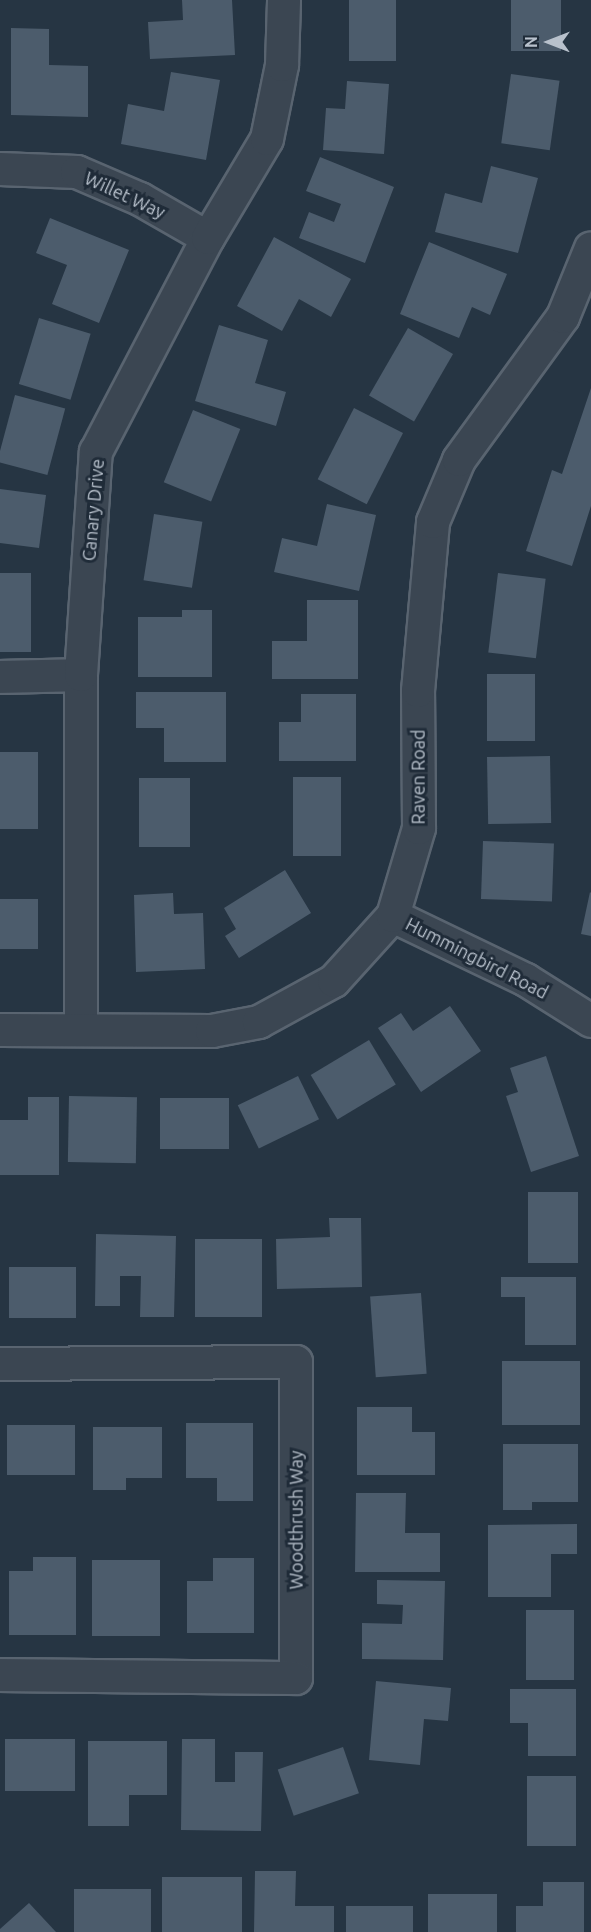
<!DOCTYPE html>
<html>
<head>
<meta charset="utf-8">
<style>
	body { margin:0 }
	#map { position:relative; width:591px; height:1932px; overflow:hidden; background:#263543; font-family:Ubuntu,sans-serif }
	div>[style] { position:absolute }
	[style*='--x'] { left:calc(var(--x)*1px); top:calc(var(--y)*1px); width:calc(var(--w)*1px); rotate:calc(var(--a)*1deg) }
	.building>* { inset:0; background:#4c5c6c; transform-origin:0 0 }
	.roads { filter:drop-shadow(2px 0 #596470) drop-shadow(-2px 0 #596470) drop-shadow(0 2px #596470) drop-shadow(0 -2px #596470) }
	.minor>* { height:32px; margin:-16px; padding:0 16px; transform-origin:16px; border-radius:16px; background:#3b4652 }
	span { translate:-50% -50%; white-space:nowrap; text-align:center; line-height:1.15; -webkit-text-stroke:6px #1f2b38; paint-order:stroke }
	.street-label { font-size:18px; color:#b8c1cc }
	.north { position:absolute; left:519px; top:12px; width:60px; height:60px; -webkit-text-stroke:4px #1f2b38; paint-order:stroke; rotate:270deg; font-size:16px; font-weight:700; line-height:24px; text-align:center; color:#b8c1cc }
	.north::after { content:''; display:block; margin:auto; width:21px; height:27px; background:#b8c1cc; clip-path:polygon(50% 0,100% 100%,50% 72%,0 100%) }
</style>
</head>
<body>
<div id="map">
	<div class="building">
		<div style="clip-path:polygon(182px 0,232px 0,235px 55px,150px 59px,148px 22px,183px 20px)"></div>
		<div style="left:349px;top:0;width:47px;height:61px"></div>
		<div style="left:511px;top:0;width:50px;height:51px"></div>
		<div style="clip-path:polygon(11px 28px,49px 29px,49px 65px,88px 66px,88px 117px,11px 115px)"></div>
		<div style="clip-path:polygon(171px 72px,220px 80px,206px 160px,121px 144px,128px 104px,164px 111px)"></div>
		<div style="left:511px;top:74px;width:49px;height:70px;rotate:8deg"></div>
		<div style="clip-path:polygon(347px 81px,389px 84px,384px 154px,323px 150px,326px 108px,345px 109px)"></div>
		<div style="clip-path:polygon(320px 157px,394px 187px,365px 263px,299px 238px,309px 212px,334px 222px,341px 204px,306px 191px)"></div>
		<div style="clip-path:polygon(491px 166px,538px 178px,518px 253px,435px 232px,445px 193px,482px 203px)"></div>
		<div style="clip-path:polygon(50px 218px,129px 250px,99px 323px,52px 304px,67px 265px,36px 253px)"></div>
		<div style="clip-path:polygon(274px 237px,351px 279px,331px 317px,299px 299px,282px 331px,237px 306px)"></div>
		<div style="clip-path:polygon(429px 242px,507px 274px,490px 315px,472px 307px,459px 338px,400px 314px)"></div>
		<div style="left:39px;top:318px;width:54px;height:69px;rotate:17deg"></div>
		<div style="clip-path:polygon(219px 325px,268px 340px,255px 383px,286px 392px,276px 426px,195px 401px)"></div>
		<div style="left:408px;top:328px;width:52px;height:78px;rotate:30deg"></div>
		<div style="clip-path:polygon(591px 388px,591px 506px,572px 566px,526px 551px,552px 470px,562px 474px)"></div>
		<div style="left:15px;top:395px;width:52px;height:69px;rotate:15deg"></div>
		<div style="left:354px;top:408px;width:55px;height:80px;rotate:27deg"></div>
		<div style="left:193px;top:410px;width:51px;height:78px;rotate:22deg"></div>
		<div style="clip-path:polygon(0 489px,46px 495px,39px 548px,0 543px)"></div>
		<div style="clip-path:polygon(327px 504px,376px 515px,359px 591px,274px 572px,282px 538px,317px 546px)"></div>
		<div style="left:154px;top:514px;width:49px;height:67px;rotate:9deg"></div>
		<div style="left:0;top:573px;width:31px;height:79px"></div>
		<div style="left:498px;top:573px;width:48px;height:80px;rotate:7deg"></div>
		<div style="clip-path:polygon(307px 600px,358px 600px,358px 679px,272px 679px,272px 641px,307px 641px)"></div>
		<div style="clip-path:polygon(182px 610px,212px 610px,212px 677px,138px 677px,138px 617px,182px 617px)"></div>
		<div style="left:487px;top:674px;width:48px;height:67px"></div>
		<div style="clip-path:polygon(136px 692px,226px 692px,226px 762px,164px 762px,164px 728px,136px 728px)"></div>
		<div style="clip-path:polygon(301px 694px,356px 694px,356px 761px,279px 761px,279px 722px,301px 722px)"></div>
		<div style="left:0;top:752px;width:38px;height:77px"></div>
		<div style="left:550px;top:756px;width:67px;height:63px;rotate:89deg"></div>
		<div style="left:293px;top:777px;width:48px;height:79px"></div>
		<div style="left:139px;top:778px;width:51px;height:69px"></div>
		<div style="left:483px;top:841px;width:71px;height:58px;rotate:2deg"></div>
		<div style="clip-path:polygon(285px 870px,311px 913px,239px 958px,225px 936px,236px 929px,224px 908px)"></div>
		<div style="clip-path:polygon(590px 892px,591px 893px,591px 936px,581px 934px)"></div>
		<div style="clip-path:polygon(173px 893px,174px 914px,203px 913px,205px 969px,136px 972px,134px 895px)"></div>
		<div style="left:38px;top:899px;width:50px;height:38px;rotate:90deg"></div>
		<div style="clip-path:polygon(450px 1006px,481px 1051px,421px 1092px,378px 1028px,401px 1013px,413px 1031px)"></div>
		<div style="left:369px;top:1040px;width:52px;height:68px;rotate:59deg"></div>
		<div style="clip-path:polygon(546px 1056px,579px 1156px,531px 1172px,506px 1096px,518px 1092px,510px 1068px)"></div>
		<div style="left:298px;top:1076px;width:48px;height:67px;rotate:64deg"></div>
		<div style="left:69px;top:1096px;width:68px;height:66px;rotate:1deg"></div>
		<div style="clip-path:polygon(28px 1097px,59px 1097px,59px 1175px,0 1175px,0 1120px,28px 1120px)"></div>
		<div style="left:160px;top:1098px;width:69px;height:51px"></div>
		<div style="left:528px;top:1192px;width:50px;height:71px"></div>
		<div style="clip-path:polygon(329px 1218px,361px 1218px,362px 1287px,277px 1289px,276px 1239px,330px 1237px)"></div>
		<div style="clip-path:polygon(96px 1234px,176px 1236px,174px 1317px,140px 1317px,141px 1276px,120px 1276px,120px 1306px,95px 1306px)"></div>
		<div style="left:195px;top:1239px;width:67px;height:78px"></div>
		<div style="left:9px;top:1267px;width:67px;height:51px"></div>
		<div style="clip-path:polygon(501px 1277px,576px 1277px,576px 1345px,525px 1345px,525px 1297px,501px 1297px)"></div>
		<div style="left:421px;top:1293px;width:81px;height:51px;rotate:86deg"></div>
		<div style="left:502px;top:1361px;width:78px;height:64px"></div>
		<div style="clip-path:polygon(357px 1407px,412px 1407px,412px 1432px,435px 1432px,435px 1475px,357px 1475px)"></div>
		<div style="clip-path:polygon(186px 1423px,253px 1423px,253px 1501px,217px 1501px,217px 1478px,186px 1478px)"></div>
		<div style="left:7px;top:1425px;width:68px;height:50px"></div>
		<div style="clip-path:polygon(93px 1427px,162px 1427px,162px 1478px,126px 1478px,126px 1490px,93px 1490px)"></div>
		<div style="clip-path:polygon(503px 1444px,578px 1444px,578px 1502px,532px 1502px,532px 1510px,503px 1510px)"></div>
		<div style="clip-path:polygon(356px 1493px,406px 1493px,405px 1533px,440px 1533px,440px 1572px,355px 1572px)"></div>
		<div style="clip-path:polygon(577px 1524px,577px 1554px,551px 1554px,551px 1597px,488px 1597px,488px 1525px)"></div>
		<div style="clip-path:polygon(33px 1557px,76px 1557px,76px 1635px,9px 1635px,9px 1571px,33px 1571px)"></div>
		<div style="clip-path:polygon(213px 1558px,254px 1558px,254px 1633px,187px 1633px,187px 1581px,213px 1581px)"></div>
		<div style="left:92px;top:1560px;width:68px;height:76px"></div>
		<div style="clip-path:polygon(377px 1580px,445px 1581px,443px 1660px,362px 1659px,362px 1623px,402px 1624px,403px 1605px,377px 1604px)"></div>
		<div style="left:526px;top:1610px;width:48px;height:70px"></div>
		<div style="clip-path:polygon(376px 1681px,451px 1688px,448px 1721px,424px 1719px,420px 1765px,369px 1760px)"></div>
		<div style="clip-path:polygon(510px 1689px,576px 1689px,576px 1756px,528px 1756px,528px 1723px,510px 1723px)"></div>
		<div style="left:5px;top:1739px;width:70px;height:52px"></div>
		<div style="clip-path:polygon(182px 1739px,215px 1739px,215px 1782px,235px 1782px,235px 1752px,263px 1752px,261px 1831px,181px 1830px)"></div>
		<div style="clip-path:polygon(88px 1741px,167px 1741px,167px 1795px,129px 1795px,129px 1826px,88px 1826px)"></div>
		<div style="left:343px;top:1747px;width:49px;height:69px;rotate:71deg"></div>
		<div style="left:527px;top:1776px;width:49px;height:70px"></div>
		<div style="clip-path:polygon(255px 1871px,296px 1871px,295px 1906px,334px 1906px,334px 1932px,254px 1932px)"></div>
		<div style="left:162px;top:1877px;width:80px;height:55px"></div>
		<div style="clip-path:polygon(543px 1882px,584px 1882px,584px 1932px,516px 1932px,516px 1906px,543px 1906px)"></div>
		<div style="left:74px;top:1889px;width:77px;height:43px"></div>
		<div style="left:428px;top:1894px;width:69px;height:38px"></div>
		<div style="clip-path:polygon(29px 1903px,56px 1932px,0 1932px,0 1929px)"></div>
		<div style="left:346px;top:1906px;width:67px;height:26px"></div>
	</div>
	<div class="roads">
		<div class="minor">
			<div style="--x:0;--y:169;--w:77;--a:2.2"></div>
			<div style="--x:77;--y:172;--w:69;--a:23.2"></div>
			<div style="--x:140;--y:199;--w:78;--a:29.8"></div>
			<div style="--x:0;--y:677;--w:81;--a:-1.4"></div>
			<div style="--x:393;--y:916;--w:148;--a:25.7"></div>
			<div style="--x:526;--y:980;--w:77;--a:32.2"></div>
			<div style="--x:81;--y:1028;--w:353;--a:-90"></div>
			<div style="--x:81;--y:675;--w:224;--a:-86.2"></div>
			<div style="--x:96;--y:452;--w:242;--a:-62.4"></div>
			<div style="--x:208;--y:238;--w:115;--a:-59.2"></div>
			<div style="--x:267;--y:139;--w:76;--a:-78.5"></div>
			<div style="--x:282;--y:65;--w:65;--a:-88.2"></div>
			<div style="--x:0;--y:1030;--w:212;--a:0.3"></div>
			<div style="--x:212;--y:1031;--w:48;--a:-10.8"></div>
			<div style="--x:259;--y:1022;--w:85;--a:-28.7"></div>
			<div style="--x:334;--y:981;--w:88;--a:-47.8"></div>
			<div style="--x:393;--y:916;--w:92;--a:-73.5"></div>
			<div style="--x:419;--y:828;--w:137;--a:-90.4"></div>
			<div style="--x:418;--y:691;--w:170;--a:-84.9"></div>
			<div style="--x:433;--y:522;--w:67;--a:-67.2"></div>
			<div style="--x:459;--y:460;--w:177;--a:-54"></div>
			<div style="--x:563;--y:317;--w:74;--a:-67.9"></div>
			<div style="--x:0;--y:1364;--w:296;--a:-0.4"></div>
			<div style="--x:296;--y:1362;--w:316;--a:90"></div>
			<div style="--x:296;--y:1678;--w:296;--a:-179.4"></div>
		</div>
	</div>
	<div class="street-label">
		<span style="left:125px;top:195px;rotate:25deg">Willet Way</span>
		<span style="left:93px;top:510px;rotate:-85deg">Canary Drive</span>
		<span style="left:418px;top:777px;rotate:-90deg">Raven Road</span>
		<span style="left:477px;top:958px;rotate:27deg">Hummingbird Road</span>
		<span style="left:296px;top:1520px;rotate:-90deg">Woodthrush Way</span>
	</div>
	<div class="north">N</div>
</div>
</body>
</html>
